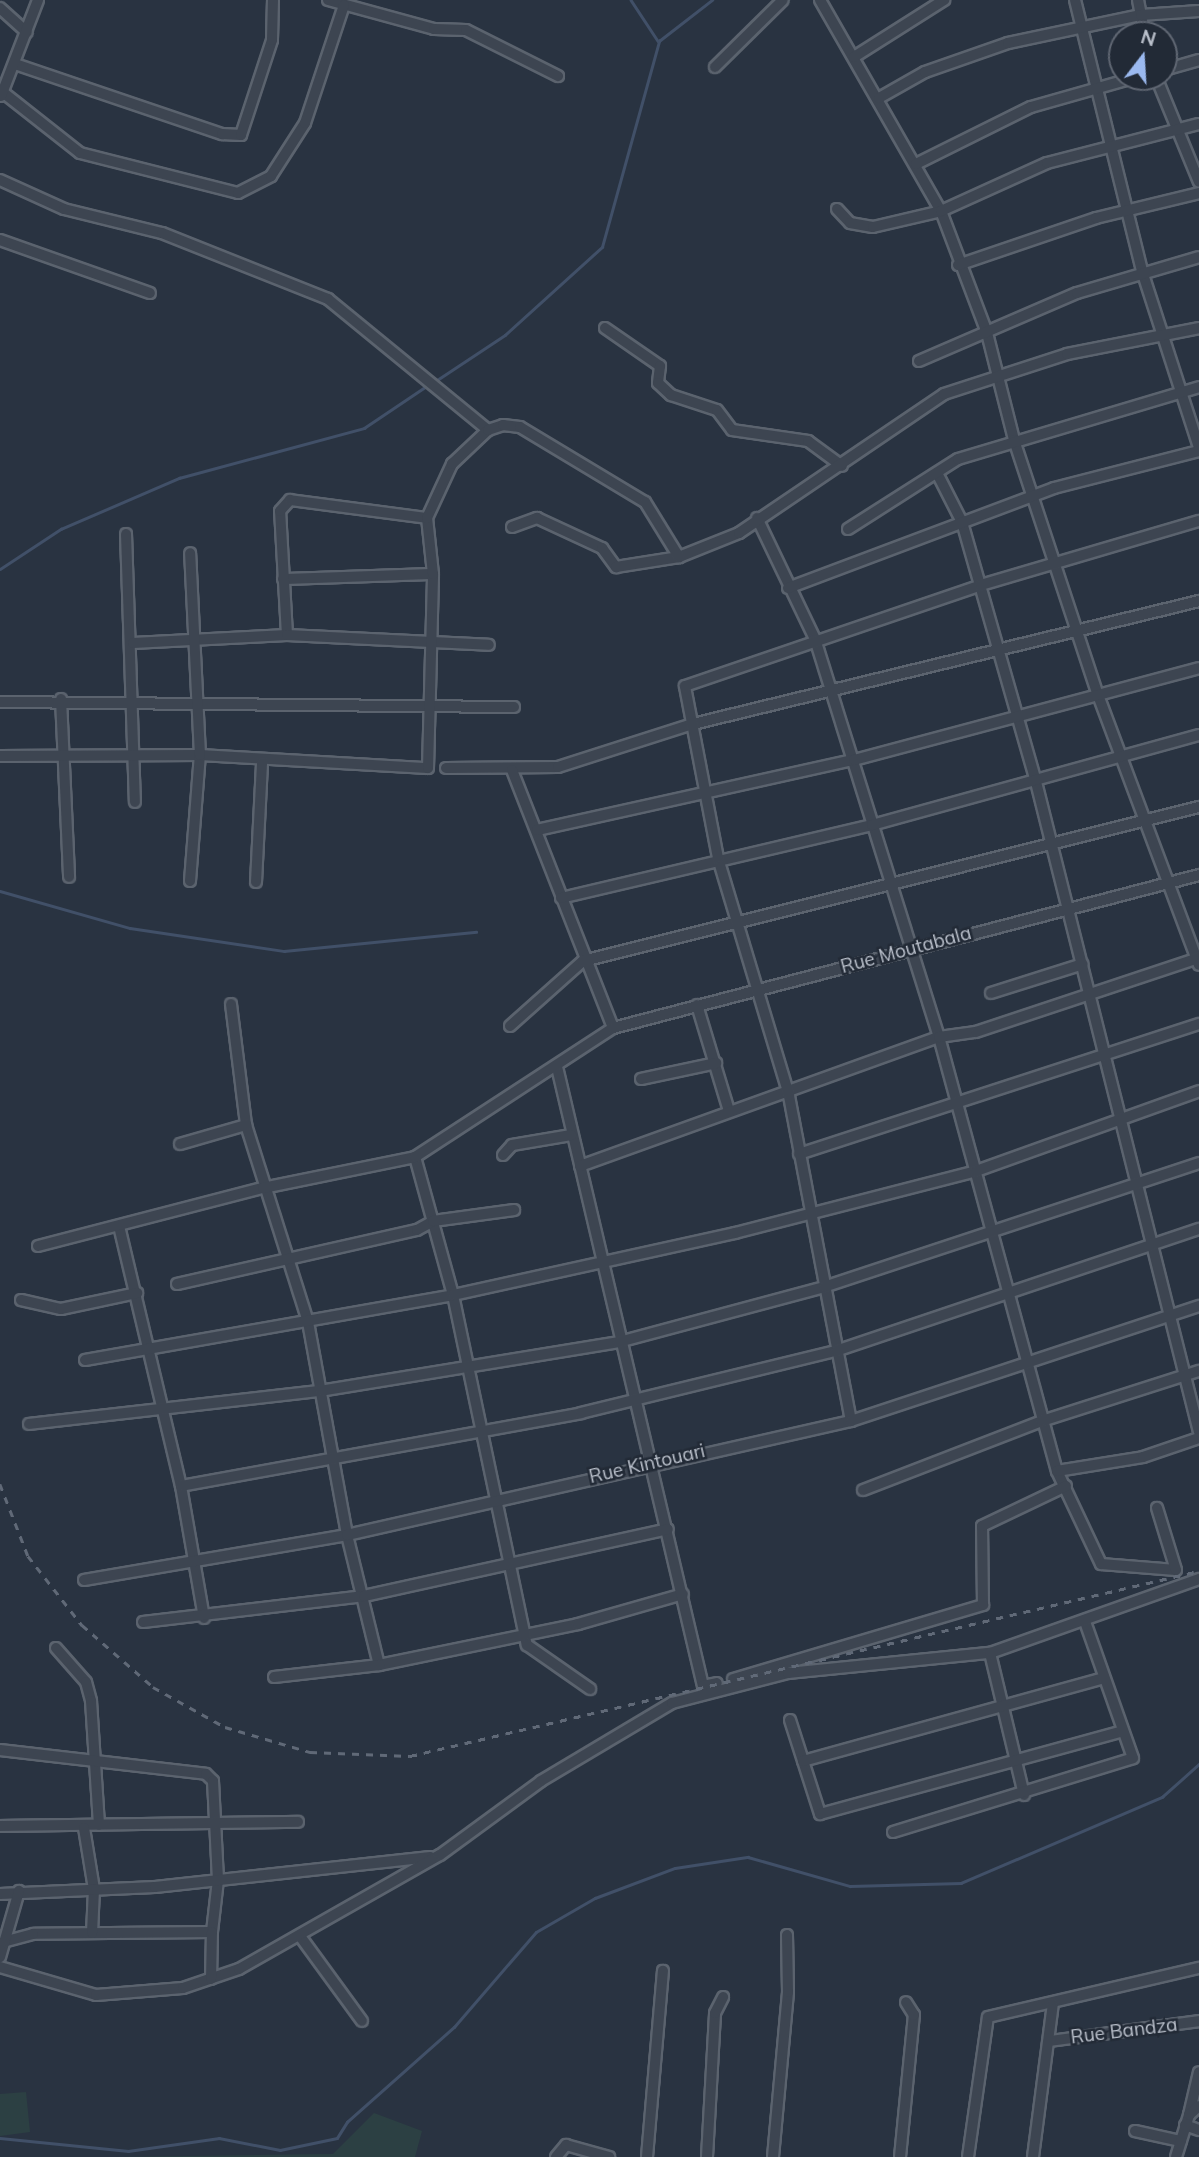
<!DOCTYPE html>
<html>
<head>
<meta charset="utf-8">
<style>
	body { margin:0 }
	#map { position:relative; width:1199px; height:2157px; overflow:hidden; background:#293341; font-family:Mulish,sans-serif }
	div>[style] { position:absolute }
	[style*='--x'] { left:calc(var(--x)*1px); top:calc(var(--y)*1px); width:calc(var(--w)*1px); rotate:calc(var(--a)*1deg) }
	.green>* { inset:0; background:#2c4043 }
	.stream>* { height:2.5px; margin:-1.25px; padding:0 1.25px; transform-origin:1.25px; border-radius:1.25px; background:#415068 }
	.roads { filter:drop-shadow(2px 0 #5b636e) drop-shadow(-2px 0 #5b636e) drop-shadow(0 2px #5b636e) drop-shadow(0 -2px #5b636e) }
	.minor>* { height:10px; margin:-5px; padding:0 5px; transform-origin:5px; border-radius:5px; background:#3d4551 }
	.rail>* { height:2.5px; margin-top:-1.25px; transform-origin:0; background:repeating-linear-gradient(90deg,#606977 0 7px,transparent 0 14px) }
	span { translate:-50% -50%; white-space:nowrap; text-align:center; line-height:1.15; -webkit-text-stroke:5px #222a36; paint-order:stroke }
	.street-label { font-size:19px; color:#bac0cb }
	.north { position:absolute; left:1108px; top:21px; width:70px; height:70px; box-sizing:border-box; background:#222a36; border:2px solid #5f6672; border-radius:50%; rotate:17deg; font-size:19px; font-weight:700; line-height:28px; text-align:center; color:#bac0cb }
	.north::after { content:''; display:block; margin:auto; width:24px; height:32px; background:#9bb9ef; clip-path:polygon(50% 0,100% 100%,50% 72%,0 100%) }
</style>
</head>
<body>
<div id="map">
	<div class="green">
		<div style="clip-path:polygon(26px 2092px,30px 2132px,0 2136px,0 2094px)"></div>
		<div style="clip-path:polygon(374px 2113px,422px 2131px,415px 2157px,114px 2157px,333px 2154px)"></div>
	</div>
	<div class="stream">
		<div style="--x:631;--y:0;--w:49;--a:56.6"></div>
		<div style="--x:434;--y:382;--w:85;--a:-33.5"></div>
		<div style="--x:505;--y:335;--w:131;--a:-42.2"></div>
		<div style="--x:602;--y:247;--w:214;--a:-74.5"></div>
		<div style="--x:659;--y:41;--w:67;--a:-37.7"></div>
		<div style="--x:0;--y:569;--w:73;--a:-33.3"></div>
		<div style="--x:61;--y:529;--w:129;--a:-23.4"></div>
		<div style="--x:179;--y:478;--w:192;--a:-15.1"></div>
		<div style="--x:364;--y:428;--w:77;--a:-33.9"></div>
		<div style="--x:0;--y:891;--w:135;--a:15.9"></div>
		<div style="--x:130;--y:928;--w:156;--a:8.5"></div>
		<div style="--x:284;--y:951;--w:193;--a:-5.7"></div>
		<div style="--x:0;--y:2138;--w:129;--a:5.8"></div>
		<div style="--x:128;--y:2151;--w:92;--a:-8.1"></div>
		<div style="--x:219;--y:2138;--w:62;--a:11.1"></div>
		<div style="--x:280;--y:2150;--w:58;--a:-11.9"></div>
		<div style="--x:337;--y:2138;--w:19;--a:-58"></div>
		<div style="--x:347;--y:2122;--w:143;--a:-41.6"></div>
		<div style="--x:454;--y:2027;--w:125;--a:-49.2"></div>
		<div style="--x:536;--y:1932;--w:68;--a:-30"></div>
		<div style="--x:595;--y:1898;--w:85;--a:-20.6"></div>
		<div style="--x:675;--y:1868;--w:74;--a:-8.6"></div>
		<div style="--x:748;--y:1857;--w:106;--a:15.9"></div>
		<div style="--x:850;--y:1886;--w:111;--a:-1.5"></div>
		<div style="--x:961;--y:1883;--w:219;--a:-23.2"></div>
		<div style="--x:1162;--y:1797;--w:50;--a:-41.7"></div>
	</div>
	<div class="roads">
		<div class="minor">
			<div style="--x:328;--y:0;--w:110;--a:15.3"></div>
			<div style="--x:434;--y:29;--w:32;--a:2"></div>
			<div style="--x:466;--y:30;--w:103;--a:26.6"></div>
			<div style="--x:820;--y:0;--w:243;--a:60.2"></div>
			<div style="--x:941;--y:211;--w:130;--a:69.3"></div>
			<div style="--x:987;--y:333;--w:110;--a:75.8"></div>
			<div style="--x:1014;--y:440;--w:268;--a:71.8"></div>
			<div style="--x:1098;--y:695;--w:288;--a:69.5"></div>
			<div style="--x:1075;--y:0;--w:282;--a:76.1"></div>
			<div style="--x:1143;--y:274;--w:182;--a:72.1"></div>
			<div style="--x:1138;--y:0;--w:36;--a:79"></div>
			<div style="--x:0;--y:8;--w:36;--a:42"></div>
			<div style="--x:854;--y:57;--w:107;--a:-32.3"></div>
			<div style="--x:15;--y:64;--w:219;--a:18.7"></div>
			<div style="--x:222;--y:134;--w:19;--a:3"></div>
			<div style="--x:241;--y:135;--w:100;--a:-71.9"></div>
			<div style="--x:272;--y:40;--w:40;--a:-88.6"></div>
			<div style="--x:715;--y:67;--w:95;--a:-44.6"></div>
			<div style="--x:1164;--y:70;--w:36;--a:-16"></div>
			<div style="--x:1156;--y:77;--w:113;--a:67.7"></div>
			<div style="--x:0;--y:90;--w:102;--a:38.2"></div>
			<div style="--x:80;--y:153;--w:163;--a:14.2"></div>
			<div style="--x:238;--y:193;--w:37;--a:-27"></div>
			<div style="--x:271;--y:176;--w:63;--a:-57.3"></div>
			<div style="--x:305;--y:123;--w:124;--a:-71.7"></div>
			<div style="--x:1;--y:96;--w:103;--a:-68.9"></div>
			<div style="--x:879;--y:98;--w:53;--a:-29.5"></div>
			<div style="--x:925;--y:72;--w:88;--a:-19.3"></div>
			<div style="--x:1008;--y:43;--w:136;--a:-11.9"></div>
			<div style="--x:1141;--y:15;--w:58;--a:-3.9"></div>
			<div style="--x:916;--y:164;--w:128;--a:-26.4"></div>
			<div style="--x:1031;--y:107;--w:110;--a:-15.8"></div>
			<div style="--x:0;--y:180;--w:70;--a:24.4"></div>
			<div style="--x:64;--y:209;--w:101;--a:13.8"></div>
			<div style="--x:162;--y:233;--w:179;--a:21.7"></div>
			<div style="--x:328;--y:299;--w:207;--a:39.3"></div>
			<div style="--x:837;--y:209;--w:19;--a:47"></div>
			<div style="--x:850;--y:223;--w:23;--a:10"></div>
			<div style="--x:873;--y:227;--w:70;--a:-13.2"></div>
			<div style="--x:941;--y:211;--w:116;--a:-24.4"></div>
			<div style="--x:1047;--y:163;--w:157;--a:-14.4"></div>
			<div style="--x:0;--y:240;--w:159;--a:19.5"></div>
			<div style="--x:958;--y:265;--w:146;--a:-18.8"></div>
			<div style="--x:1096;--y:218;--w:106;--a:-13.6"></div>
			<div style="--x:605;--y:328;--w:67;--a:34.6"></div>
			<div style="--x:660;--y:366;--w:17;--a:97"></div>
			<div style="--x:658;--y:383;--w:18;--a:43"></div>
			<div style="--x:671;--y:395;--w:48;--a:18.1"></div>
			<div style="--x:717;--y:410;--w:25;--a:53"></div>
			<div style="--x:732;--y:430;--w:77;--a:8.2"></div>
			<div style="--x:808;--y:441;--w:42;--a:36.3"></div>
			<div style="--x:919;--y:361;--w:172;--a:-23.3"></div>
			<div style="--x:1077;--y:293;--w:127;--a:-16.4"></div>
			<div style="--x:937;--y:473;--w:55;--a:63"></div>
			<div style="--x:962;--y:522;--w:270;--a:74.1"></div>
			<div style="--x:1036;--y:782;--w:670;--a:75.92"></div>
			<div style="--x:757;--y:518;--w:134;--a:64.4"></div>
			<div style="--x:815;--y:639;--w:417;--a:72.7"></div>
			<div style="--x:939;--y:1037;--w:450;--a:74.8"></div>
			<div style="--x:1057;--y:1471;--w:103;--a:64.7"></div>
			<div style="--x:1101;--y:1564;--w:75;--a:4.6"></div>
			<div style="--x:1176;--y:1570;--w:65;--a:-107"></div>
			<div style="--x:512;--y:527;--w:27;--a:-20"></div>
			<div style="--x:537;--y:518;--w:72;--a:24.8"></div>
			<div style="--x:602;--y:548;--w:24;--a:54"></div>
			<div style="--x:616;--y:567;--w:64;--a:-9"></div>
			<div style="--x:679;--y:557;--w:65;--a:-21.8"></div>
			<div style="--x:739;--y:533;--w:248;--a:-34.1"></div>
			<div style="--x:944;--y:394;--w:129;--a:-18"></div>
			<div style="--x:1067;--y:354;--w:135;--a:-11.1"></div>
			<div style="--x:848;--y:529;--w:130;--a:-32.5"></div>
			<div style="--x:958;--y:459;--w:252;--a:-16.6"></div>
			<div style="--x:126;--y:534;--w:268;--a:88.1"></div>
			<div style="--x:283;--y:579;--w:150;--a:-1.9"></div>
			<div style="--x:788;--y:588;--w:284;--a:-20.6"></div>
			<div style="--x:1054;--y:488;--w:150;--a:-14.3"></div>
			<div style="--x:287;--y:635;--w:124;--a:-93.2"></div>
			<div style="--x:280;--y:511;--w:15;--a:-48"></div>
			<div style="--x:290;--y:500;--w:138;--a:7.5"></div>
			<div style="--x:133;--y:643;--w:154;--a:-3"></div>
			<div style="--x:287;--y:635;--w:202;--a:2.8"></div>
			<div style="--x:61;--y:699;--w:178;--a:87.4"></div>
			<div style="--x:0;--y:702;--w:514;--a:0.56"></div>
			<div style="--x:0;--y:756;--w:200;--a:-0.3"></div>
			<div style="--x:200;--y:755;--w:228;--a:3.3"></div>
			<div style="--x:428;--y:768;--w:194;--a:-88.5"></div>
			<div style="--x:433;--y:574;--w:56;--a:-96.1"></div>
			<div style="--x:427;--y:518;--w:60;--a:-65.2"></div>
			<div style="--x:452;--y:464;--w:50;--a:-43.4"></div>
			<div style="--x:488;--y:430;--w:16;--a:-18"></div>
			<div style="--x:503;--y:425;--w:17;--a:7"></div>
			<div style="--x:520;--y:427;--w:146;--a:31"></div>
			<div style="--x:645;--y:502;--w:65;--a:58.3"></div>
			<div style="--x:446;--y:768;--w:112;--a:-0.5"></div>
			<div style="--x:558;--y:767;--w:142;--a:-17.7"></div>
			<div style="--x:693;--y:724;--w:521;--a:-13.66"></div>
			<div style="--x:512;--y:770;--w:277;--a:68.6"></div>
			<div style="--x:537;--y:830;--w:325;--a:-12.5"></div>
			<div style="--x:854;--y:760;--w:357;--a:-14.9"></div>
			<div style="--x:190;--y:881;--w:126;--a:-85.5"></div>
			<div style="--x:200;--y:755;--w:202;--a:-92.8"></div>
			<div style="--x:256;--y:882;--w:120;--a:-87.1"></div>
			<div style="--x:561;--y:898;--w:319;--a:-13.2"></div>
			<div style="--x:872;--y:825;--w:339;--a:-15.4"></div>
			<div style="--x:991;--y:993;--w:96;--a:-17.5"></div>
			<div style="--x:231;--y:1004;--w:122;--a:82.9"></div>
			<div style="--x:246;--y:1125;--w:207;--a:72.5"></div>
			<div style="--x:308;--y:1322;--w:217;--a:79.6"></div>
			<div style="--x:347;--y:1535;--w:134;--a:76.2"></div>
			<div style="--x:379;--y:1665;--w:203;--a:-11.6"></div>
			<div style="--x:578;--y:1624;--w:109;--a:-15.9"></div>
			<div style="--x:697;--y:1005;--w:111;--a:73.2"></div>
			<div style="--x:510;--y:1026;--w:98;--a:-41.7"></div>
			<div style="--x:583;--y:961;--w:635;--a:-14.04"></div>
			<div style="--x:557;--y:1067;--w:636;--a:76.73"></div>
			<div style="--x:703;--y:1686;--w:14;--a:-12"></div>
			<div style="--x:641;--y:1079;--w:77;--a:-12"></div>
			<div style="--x:180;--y:1144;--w:69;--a:-16.1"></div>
			<div style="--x:799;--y:1154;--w:421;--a:-18"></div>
			<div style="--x:503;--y:1155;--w:13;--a:-48"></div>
			<div style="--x:512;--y:1145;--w:60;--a:-9.6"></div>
			<div style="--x:415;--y:1157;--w:143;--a:74.6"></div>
			<div style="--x:453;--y:1295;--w:358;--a:78.1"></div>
			<div style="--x:527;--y:1645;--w:77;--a:34.9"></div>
			<div style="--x:580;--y:1166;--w:381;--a:-19.8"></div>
			<div style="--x:939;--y:1037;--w:37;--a:-8"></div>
			<div style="--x:976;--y:1032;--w:235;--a:-18.4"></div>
			<div style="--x:119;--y:1226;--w:267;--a:76.6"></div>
			<div style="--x:181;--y:1486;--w:134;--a:80.1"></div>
			<div style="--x:38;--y:1246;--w:232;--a:-14.5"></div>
			<div style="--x:263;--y:1188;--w:155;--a:-11.5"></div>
			<div style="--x:415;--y:1157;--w:236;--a:-33.1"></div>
			<div style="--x:613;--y:1028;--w:606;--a:-14.63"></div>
			<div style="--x:177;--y:1284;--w:246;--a:-12.7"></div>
			<div style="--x:417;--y:1230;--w:18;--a:-29"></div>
			<div style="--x:433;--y:1221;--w:82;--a:-7.7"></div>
			<div style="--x:21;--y:1300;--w:41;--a:12.7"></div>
			<div style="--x:61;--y:1309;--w:78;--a:-11.9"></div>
			<div style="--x:85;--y:1360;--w:374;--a:-10"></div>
			<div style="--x:453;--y:1295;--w:289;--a:-12.4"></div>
			<div style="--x:735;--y:1233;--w:249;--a:-14.4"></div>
			<div style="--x:976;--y:1171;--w:237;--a:-19.7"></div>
			<div style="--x:851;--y:1421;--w:332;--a:-100.8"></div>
			<div style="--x:789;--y:1095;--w:247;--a:-106.7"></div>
			<div style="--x:718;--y:858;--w:175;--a:-100.9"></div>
			<div style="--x:685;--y:686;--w:313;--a:-18.8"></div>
			<div style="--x:981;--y:585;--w:227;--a:-16.4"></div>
			<div style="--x:29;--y:1424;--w:293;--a:-6.5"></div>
			<div style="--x:320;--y:1391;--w:303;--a:-9.3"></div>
			<div style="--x:619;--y:1342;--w:212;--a:-15"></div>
			<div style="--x:824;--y:1287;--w:395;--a:-18.3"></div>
			<div style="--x:1057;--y:1471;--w:87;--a:-9.2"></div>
			<div style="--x:1143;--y:1457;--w:59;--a:-18.7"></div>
			<div style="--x:181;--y:1486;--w:407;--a:-10.3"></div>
			<div style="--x:581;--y:1413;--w:262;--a:-13.7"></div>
			<div style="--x:836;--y:1351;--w:383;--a:-18.6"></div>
			<div style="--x:863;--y:1490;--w:192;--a:-21.1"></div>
			<div style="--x:1042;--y:1421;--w:165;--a:-17.7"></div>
			<div style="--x:84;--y:1580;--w:267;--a:-9.7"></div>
			<div style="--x:347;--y:1535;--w:517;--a:-12.75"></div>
			<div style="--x:851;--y:1421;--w:367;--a:-18.3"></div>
			<div style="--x:143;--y:1622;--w:223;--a:-6.7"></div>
			<div style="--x:364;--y:1596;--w:311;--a:-12.4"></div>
			<div style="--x:56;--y:1648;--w:45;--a:48.6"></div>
			<div style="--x:86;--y:1682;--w:20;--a:75"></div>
			<div style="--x:91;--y:1701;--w:124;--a:86.3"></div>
			<div style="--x:990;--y:1653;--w:146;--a:76.5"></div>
			<div style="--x:274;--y:1677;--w:106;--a:-6.5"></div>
			<div style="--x:733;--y:1679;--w:261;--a:-16.5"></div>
			<div style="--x:983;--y:1605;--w:79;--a:-90.7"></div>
			<div style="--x:982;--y:1526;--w:93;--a:-25.5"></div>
			<div style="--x:790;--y:1720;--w:99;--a:72.3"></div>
			<div style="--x:820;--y:1814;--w:314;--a:-15.3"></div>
			<div style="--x:0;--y:1750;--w:207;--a:6.6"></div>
			<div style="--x:206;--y:1774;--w:10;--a:45"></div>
			<div style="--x:213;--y:1781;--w:99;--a:87.1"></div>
			<div style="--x:218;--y:1880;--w:52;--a:96.6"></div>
			<div style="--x:212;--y:1932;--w:179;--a:179.4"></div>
			<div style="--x:33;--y:1934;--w:30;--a:165"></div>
			<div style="--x:803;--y:1761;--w:309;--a:-15.4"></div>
			<div style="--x:0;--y:1826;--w:298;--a:-0.8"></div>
			<div style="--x:84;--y:1828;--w:62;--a:80.7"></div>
			<div style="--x:94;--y:1889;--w:44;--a:92.6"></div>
			<div style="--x:893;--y:1832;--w:251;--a:-17.1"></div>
			<div style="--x:1133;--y:1758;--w:144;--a:-109.4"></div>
			<div style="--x:0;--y:1894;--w:155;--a:-2.6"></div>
			<div style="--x:155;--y:1887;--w:277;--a:-6.2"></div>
			<div style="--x:300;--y:1936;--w:105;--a:53.9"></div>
			<div style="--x:0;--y:1957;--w:69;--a:-73.9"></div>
			<div style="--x:0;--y:1967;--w:100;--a:16.3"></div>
			<div style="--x:96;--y:1995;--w:87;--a:-4.6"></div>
			<div style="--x:183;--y:1988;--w:59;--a:-18.7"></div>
			<div style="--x:239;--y:1969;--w:231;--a:-29.6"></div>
			<div style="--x:440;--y:1855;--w:125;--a:-36.2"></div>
			<div style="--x:541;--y:1781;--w:152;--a:-30.8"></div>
			<div style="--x:672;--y:1703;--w:120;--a:-14.5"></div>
			<div style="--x:788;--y:1673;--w:203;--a:-5.7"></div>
			<div style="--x:990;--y:1653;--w:222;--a:-19.5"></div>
			<div style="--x:211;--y:1979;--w:47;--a:-88.8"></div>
			<div style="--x:1050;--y:2041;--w:150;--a:-7.6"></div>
			<div style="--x:1189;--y:2115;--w:44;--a:-76.9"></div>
			<div style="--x:1185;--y:2125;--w:15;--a:20"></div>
			<div style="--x:1135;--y:2131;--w:47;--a:12.3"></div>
			<div style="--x:556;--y:2157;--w:16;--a:-50"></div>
			<div style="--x:566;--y:2145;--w:45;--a:15.6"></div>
			<div style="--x:647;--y:2157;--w:187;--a:-85.1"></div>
			<div style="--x:707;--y:2157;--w:144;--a:-86.8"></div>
			<div style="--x:715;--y:2013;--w:18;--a:-63"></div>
			<div style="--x:773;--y:2157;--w:166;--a:-84.8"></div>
			<div style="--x:788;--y:1992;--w:57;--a:-91"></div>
			<div style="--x:900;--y:2157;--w:143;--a:-84.4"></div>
			<div style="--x:914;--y:2015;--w:15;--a:-122"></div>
			<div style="--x:968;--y:2157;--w:141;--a:-81.9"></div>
			<div style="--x:988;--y:2017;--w:217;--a:-13.1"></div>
			<div style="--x:1033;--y:2157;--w:155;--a:-82.6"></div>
			<div style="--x:1176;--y:2157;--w:44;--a:-72.8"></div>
			<div style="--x:1189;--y:2115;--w:13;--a:-42"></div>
		</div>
	</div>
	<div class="rail">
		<div style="--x:0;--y:1484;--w:77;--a:68.7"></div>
		<div style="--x:28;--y:1556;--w:88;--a:52"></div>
		<div style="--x:82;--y:1625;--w:94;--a:41.1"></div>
		<div style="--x:153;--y:1687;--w:82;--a:29.1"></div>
		<div style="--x:225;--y:1727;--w:89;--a:16.4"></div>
		<div style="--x:310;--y:1752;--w:100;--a:2.3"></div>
		<div style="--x:410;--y:1756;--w:810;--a:-13.2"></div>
	</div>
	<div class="street-label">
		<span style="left:906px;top:950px;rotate:-15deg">Rue Moutabala</span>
		<span style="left:647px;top:1464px;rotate:-13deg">Rue Kintouari</span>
		<span style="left:1124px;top:2031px;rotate:-7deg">Rue Bandza</span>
	</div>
	<div class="north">N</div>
</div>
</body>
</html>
